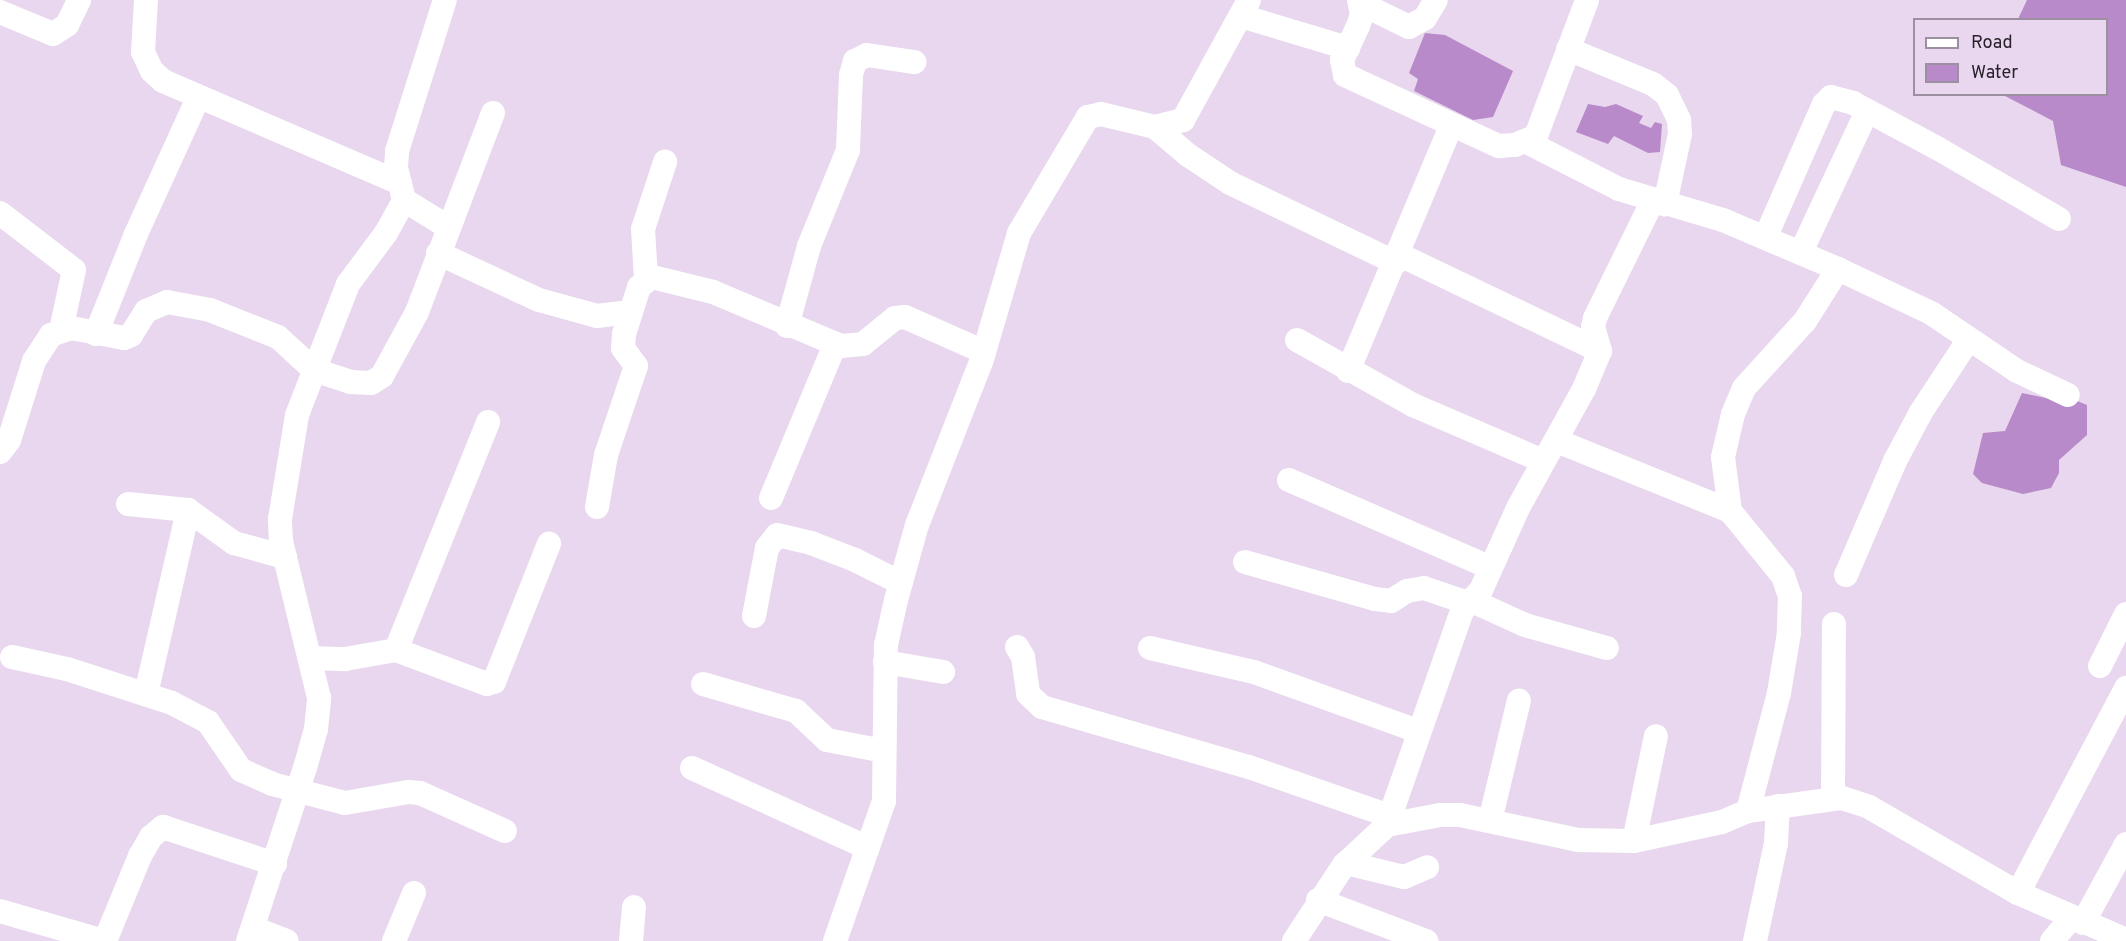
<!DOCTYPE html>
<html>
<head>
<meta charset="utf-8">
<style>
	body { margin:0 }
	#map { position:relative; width:2126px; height:941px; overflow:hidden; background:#e8d7ee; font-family:Overpass,sans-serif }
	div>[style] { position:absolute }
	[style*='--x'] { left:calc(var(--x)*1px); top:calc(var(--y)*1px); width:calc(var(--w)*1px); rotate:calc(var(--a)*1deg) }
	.water>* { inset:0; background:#b98ac9 }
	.minor>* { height:24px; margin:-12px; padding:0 12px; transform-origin:12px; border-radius:12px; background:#fff }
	span { translate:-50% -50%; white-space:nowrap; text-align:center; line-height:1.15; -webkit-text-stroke:4.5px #e8d7ee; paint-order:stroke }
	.legend { position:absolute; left:1913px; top:18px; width:195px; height:78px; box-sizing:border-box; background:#e8d7ee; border:2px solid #9c8fa0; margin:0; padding:8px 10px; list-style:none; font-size:18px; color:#29222b }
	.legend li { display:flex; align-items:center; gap:12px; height:30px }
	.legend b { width:30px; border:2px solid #9c8fa0 }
</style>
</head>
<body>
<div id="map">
	<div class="water">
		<div style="clip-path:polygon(2027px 0,2126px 0,2126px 187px,2061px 165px,2053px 121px,2003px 95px,2106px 94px,2106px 20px,2018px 19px)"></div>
		<div style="clip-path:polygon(1425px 33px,1445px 35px,1513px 71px,1493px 117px,1473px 120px,1414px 91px,1418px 79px,1409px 73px)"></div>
		<div style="clip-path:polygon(1588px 104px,1605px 107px,1616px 104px,1643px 116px,1639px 123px,1651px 128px,1655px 122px,1662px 124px,1660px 152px,1648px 153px,1614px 136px,1608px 144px,1576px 132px)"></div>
		<div style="clip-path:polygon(2022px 393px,2051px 399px,2058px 393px,2087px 405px,2087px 435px,2059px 460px,2059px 473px,2051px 488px,2023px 494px,1982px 483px,1973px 474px,1983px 433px,2005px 431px)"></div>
	</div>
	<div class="minor">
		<div style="--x:146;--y:0;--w:52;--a:93.3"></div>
		<div style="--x:143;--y:52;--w:21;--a:65"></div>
		<div style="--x:152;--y:71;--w:15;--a:42"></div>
		<div style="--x:163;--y:81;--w:258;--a:23.3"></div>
		<div style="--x:1359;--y:0;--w:14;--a:78"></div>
		<div style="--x:1362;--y:14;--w:13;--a:108"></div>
		<div style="--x:1358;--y:26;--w:38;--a:115"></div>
		<div style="--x:1342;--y:60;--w:15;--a:79"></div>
		<div style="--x:1345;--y:75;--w:170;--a:24.8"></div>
		<div style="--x:1499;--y:146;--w:16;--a:-4"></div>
		<div style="--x:1515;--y:145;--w:23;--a:-23"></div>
		<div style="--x:1536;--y:136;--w:145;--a:-69.4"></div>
		<div style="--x:1362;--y:4;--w:52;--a:26.1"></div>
		<div style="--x:1409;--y:27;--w:18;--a:-29"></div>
		<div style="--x:1425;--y:18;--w:21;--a:-59"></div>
		<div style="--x:0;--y:12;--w:57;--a:22.5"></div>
		<div style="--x:53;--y:34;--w:17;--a:-33"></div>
		<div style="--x:67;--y:25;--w:28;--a:-64"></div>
		<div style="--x:1241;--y:16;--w:112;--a:16.7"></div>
		<div style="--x:1568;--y:49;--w:92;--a:22.4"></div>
		<div style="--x:1653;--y:84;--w:18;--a:38"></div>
		<div style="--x:1667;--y:95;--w:28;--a:64"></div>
		<div style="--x:1679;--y:120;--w:14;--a:86"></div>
		<div style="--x:1680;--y:134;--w:72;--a:102.1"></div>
		<div style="--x:1155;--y:127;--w:43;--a:40.3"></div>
		<div style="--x:1188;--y:155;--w:50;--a:33.7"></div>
		<div style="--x:1230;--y:183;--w:184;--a:25.7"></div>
		<div style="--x:1527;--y:142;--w:103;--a:27.1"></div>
		<div style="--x:1619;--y:189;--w:109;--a:16.6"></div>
		<div style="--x:1723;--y:220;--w:125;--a:23.1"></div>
		<div style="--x:1838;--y:269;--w:103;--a:25.3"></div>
		<div style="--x:1931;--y:313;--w:104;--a:34"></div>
		<div style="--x:2017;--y:371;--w:56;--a:25.2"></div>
		<div style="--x:404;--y:200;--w:52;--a:31.5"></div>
		<div style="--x:0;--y:213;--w:93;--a:37.6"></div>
		<div style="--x:74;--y:270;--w:61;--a:102.2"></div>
		<div style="--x:1766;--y:236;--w:144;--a:-66.3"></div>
		<div style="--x:1824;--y:104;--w:10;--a:-45"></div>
		<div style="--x:1831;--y:97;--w:23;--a:15"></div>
		<div style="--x:1853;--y:103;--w:95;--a:28.2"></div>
		<div style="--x:1937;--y:148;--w:141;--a:30.2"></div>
		<div style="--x:1801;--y:252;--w:156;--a:-64.9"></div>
		<div style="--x:438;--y:253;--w:111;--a:25"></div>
		<div style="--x:539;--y:300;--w:60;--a:15.4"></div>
		<div style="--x:597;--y:316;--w:34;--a:-7"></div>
		<div style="--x:1400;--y:255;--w:222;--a:25.6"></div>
		<div style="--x:646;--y:279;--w:50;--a:-93.4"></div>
		<div style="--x:643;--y:229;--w:71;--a:-71.8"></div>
		<div style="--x:787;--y:326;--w:83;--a:-74.6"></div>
		<div style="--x:809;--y:246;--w:104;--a:-67.9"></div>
		<div style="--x:848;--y:150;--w:75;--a:-87.7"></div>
		<div style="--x:851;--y:75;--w:15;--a:-74"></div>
		<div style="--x:855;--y:61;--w:13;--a:-27"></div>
		<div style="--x:867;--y:55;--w:48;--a:8.5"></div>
		<div style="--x:96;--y:334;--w:108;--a:-68.2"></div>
		<div style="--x:136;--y:234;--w:149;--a:-65.5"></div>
		<div style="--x:1297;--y:340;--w:133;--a:29.3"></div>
		<div style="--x:1413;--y:405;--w:142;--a:23.3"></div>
		<div style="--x:1348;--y:371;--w:266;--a:-67.2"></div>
		<div style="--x:1557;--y:441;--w:187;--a:22"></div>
		<div style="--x:1730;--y:511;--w:84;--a:50.8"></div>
		<div style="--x:1783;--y:576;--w:21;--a:71"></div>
		<div style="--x:1790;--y:596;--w:37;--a:92"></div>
		<div style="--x:1789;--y:633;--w:61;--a:99.5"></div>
		<div style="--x:1779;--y:693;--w:122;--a:104.7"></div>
		<div style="--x:0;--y:452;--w:15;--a:-53"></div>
		<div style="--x:9;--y:440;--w:83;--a:-72.4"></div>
		<div style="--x:34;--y:361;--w:31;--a:-57"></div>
		<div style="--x:51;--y:335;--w:21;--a:-19"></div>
		<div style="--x:71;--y:328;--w:54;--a:10.7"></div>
		<div style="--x:124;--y:338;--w:8;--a:-23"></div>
		<div style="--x:131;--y:335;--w:28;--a:-58"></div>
		<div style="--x:146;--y:311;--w:23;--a:-23"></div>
		<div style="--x:167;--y:302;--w:44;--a:10.5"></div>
		<div style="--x:210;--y:310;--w:73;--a:21.7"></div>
		<div style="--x:278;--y:337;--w:49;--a:42.5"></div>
		<div style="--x:314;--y:370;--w:38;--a:18"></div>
		<div style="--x:350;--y:382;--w:21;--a:3"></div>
		<div style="--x:371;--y:383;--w:13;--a:-32"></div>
		<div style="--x:382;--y:376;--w:73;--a:-61.3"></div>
		<div style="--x:417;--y:312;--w:213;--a:-69.1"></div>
		<div style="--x:1289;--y:480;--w:220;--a:23.5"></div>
		<div style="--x:771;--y:498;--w:167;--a:-67.4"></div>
		<div style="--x:128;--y:504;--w:60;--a:5.7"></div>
		<div style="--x:188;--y:510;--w:57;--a:35.7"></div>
		<div style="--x:234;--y:543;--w:53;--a:15.4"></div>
		<div style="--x:597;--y:507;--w:53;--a:-80.2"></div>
		<div style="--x:606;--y:455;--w:94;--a:-71.4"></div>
		<div style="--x:636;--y:366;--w:22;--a:-126"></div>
		<div style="--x:623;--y:348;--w:14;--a:-86"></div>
		<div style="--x:624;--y:334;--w:49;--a:-72.3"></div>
		<div style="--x:639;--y:287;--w:16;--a:-38"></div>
		<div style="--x:652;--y:277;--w:63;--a:13.8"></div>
		<div style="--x:713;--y:292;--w:139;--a:22.9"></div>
		<div style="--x:841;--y:346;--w:22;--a:-5"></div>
		<div style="--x:863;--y:344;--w:41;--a:-39.1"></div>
		<div style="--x:895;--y:318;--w:10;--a:-6"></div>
		<div style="--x:905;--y:317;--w:86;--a:23.9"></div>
		<div style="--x:1730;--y:511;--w:54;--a:-97.4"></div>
		<div style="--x:1723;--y:457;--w:44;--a:-76.9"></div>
		<div style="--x:1733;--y:414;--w:28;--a:-67"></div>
		<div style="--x:1744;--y:388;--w:91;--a:-47.7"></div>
		<div style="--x:1805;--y:321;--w:62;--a:-57.6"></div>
		<div style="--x:1245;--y:562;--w:135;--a:15.9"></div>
		<div style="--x:1375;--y:599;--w:16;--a:7"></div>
		<div style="--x:1391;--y:601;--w:19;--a:-32"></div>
		<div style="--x:1407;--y:591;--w:17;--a:-10"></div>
		<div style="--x:1424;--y:588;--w:46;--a:18.8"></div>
		<div style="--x:1846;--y:575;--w:124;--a:-66.7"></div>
		<div style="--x:1895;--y:461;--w:55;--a:-62"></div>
		<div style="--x:1921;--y:412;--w:87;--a:-56.7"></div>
		<div style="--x:1470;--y:600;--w:60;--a:24.4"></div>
		<div style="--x:1525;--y:625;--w:85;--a:15.7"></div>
		<div style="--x:754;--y:616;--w:69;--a:-79.2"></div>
		<div style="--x:767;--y:548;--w:16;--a:-52"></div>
		<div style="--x:777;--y:535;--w:35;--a:13"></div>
		<div style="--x:811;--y:543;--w:47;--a:21.1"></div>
		<div style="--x:855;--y:560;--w:51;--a:26.6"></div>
		<div style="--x:1017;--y:647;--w:12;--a:59"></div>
		<div style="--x:1023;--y:657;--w:37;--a:82"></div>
		<div style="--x:1028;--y:694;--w:19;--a:43"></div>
		<div style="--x:1042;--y:707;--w:216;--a:16.2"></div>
		<div style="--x:1249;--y:767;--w:149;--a:19.2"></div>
		<div style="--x:1150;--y:648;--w:107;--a:13"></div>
		<div style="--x:1254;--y:672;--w:174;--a:19.8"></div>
		<div style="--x:396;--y:650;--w:246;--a:-68"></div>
		<div style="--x:12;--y:657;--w:56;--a:12.3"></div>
		<div style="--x:67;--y:669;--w:110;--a:17.9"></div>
		<div style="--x:172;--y:703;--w:41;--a:27.8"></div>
		<div style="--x:208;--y:722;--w:58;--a:55.5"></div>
		<div style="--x:241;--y:770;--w:34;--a:24"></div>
		<div style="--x:272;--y:784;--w:75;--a:14.6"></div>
		<div style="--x:345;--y:803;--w:65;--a:-9.8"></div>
		<div style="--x:409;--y:792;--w:11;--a:5"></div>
		<div style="--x:420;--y:793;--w:93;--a:24.1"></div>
		<div style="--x:312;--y:658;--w:33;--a:2"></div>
		<div style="--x:345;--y:659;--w:52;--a:-10"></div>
		<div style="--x:396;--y:650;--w:97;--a:20.5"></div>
		<div style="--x:487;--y:684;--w:7;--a:-16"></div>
		<div style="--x:494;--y:682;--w:149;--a:-68.3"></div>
		<div style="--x:885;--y:662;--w:59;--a:9.8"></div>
		<div style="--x:2100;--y:666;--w:58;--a:-63.4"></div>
		<div style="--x:703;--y:684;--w:97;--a:16.2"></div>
		<div style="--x:796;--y:711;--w:42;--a:43.1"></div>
		<div style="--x:827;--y:740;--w:58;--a:10.9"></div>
		<div style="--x:146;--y:694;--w:189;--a:-77.1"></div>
		<div style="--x:692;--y:768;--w:193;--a:24.4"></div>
		<div style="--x:1833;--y:798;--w:174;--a:-89.7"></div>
		<div style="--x:1490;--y:821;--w:124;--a:-76.5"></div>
		<div style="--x:1387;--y:825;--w:227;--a:-70.7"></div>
		<div style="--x:1462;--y:611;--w:28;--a:-48"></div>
		<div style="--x:1481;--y:590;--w:90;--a:-65.7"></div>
		<div style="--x:1518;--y:508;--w:136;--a:-61"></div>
		<div style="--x:1584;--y:389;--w:41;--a:-67.2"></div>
		<div style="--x:1600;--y:351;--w:25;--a:-106"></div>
		<div style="--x:1593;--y:327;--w:9;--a:-77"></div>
		<div style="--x:1595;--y:318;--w:131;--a:-63.8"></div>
		<div style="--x:1634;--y:841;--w:107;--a:-78.2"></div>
		<div style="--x:1346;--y:863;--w:60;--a:13.6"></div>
		<div style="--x:1404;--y:877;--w:25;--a:-23"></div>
		<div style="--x:2018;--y:893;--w:232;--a:-62.2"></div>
		<div style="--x:1318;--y:900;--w:116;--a:20.8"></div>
		<div style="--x:0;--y:911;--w:108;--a:16.1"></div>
		<div style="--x:2083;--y:923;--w:90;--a:-61.4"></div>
		<div style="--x:253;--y:928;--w:36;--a:21"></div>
		<div style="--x:105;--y:941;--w:92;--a:-67.6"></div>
		<div style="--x:140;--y:856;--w:22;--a:-60"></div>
		<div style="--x:151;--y:837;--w:16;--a:-40"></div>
		<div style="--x:163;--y:827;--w:118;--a:18.3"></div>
		<div style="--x:248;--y:941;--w:182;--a:-71.8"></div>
		<div style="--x:305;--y:768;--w:41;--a:-74.2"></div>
		<div style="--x:316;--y:729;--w:31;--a:-84"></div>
		<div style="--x:319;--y:698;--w:162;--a:-103.6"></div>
		<div style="--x:281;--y:541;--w:22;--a:-93"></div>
		<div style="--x:280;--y:519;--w:105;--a:-80.7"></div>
		<div style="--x:297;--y:415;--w:141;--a:-68.7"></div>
		<div style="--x:348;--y:284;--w:64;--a:-53.3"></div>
		<div style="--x:386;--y:233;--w:38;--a:-61"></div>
		<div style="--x:404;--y:200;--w:34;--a:-104"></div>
		<div style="--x:396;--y:167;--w:16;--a:-86"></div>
		<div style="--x:397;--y:151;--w:158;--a:-72.4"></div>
		<div style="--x:394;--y:941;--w:52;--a:-67.4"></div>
		<div style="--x:631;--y:941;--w:34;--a:-85"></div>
		<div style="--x:835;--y:941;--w:148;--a:-70.7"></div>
		<div style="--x:884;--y:801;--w:156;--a:-89.3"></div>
		<div style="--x:886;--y:645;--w:46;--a:-77.5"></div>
		<div style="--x:896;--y:600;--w:78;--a:-74.4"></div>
		<div style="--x:917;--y:525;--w:178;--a:-68.6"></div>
		<div style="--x:982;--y:359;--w:131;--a:-73.6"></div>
		<div style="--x:1019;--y:233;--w:135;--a:-59.3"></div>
		<div style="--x:1088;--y:117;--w:13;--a:-13"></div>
		<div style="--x:1101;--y:114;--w:56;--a:13.5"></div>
		<div style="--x:1155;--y:127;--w:29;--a:-14"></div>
		<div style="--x:1183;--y:120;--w:137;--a:-61.2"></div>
		<div style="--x:1294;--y:941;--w:91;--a:-56.7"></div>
		<div style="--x:1344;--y:865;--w:59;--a:-42.9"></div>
		<div style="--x:1387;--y:825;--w:54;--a:-10.7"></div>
		<div style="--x:1440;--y:815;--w:20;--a:0"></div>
		<div style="--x:1460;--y:815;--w:122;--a:11.9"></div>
		<div style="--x:1579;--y:840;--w:55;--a:1"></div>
		<div style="--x:1634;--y:841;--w:90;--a:-12.2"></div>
		<div style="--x:1722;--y:822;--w:28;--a:-23"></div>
		<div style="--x:1748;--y:811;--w:95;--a:-7.9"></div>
		<div style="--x:1842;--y:798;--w:28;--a:18"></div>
		<div style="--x:1869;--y:807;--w:172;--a:30"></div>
		<div style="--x:2018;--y:893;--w:118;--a:23.5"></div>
		<div style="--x:1755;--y:941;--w:100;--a:-77.9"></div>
		<div style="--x:1776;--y:843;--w:37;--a:-87"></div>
		<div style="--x:2052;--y:941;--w:30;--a:-50"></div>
	</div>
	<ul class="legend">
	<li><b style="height:8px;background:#fff"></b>Road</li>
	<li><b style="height:16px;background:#b98ac9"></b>Water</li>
	</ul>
</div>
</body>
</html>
